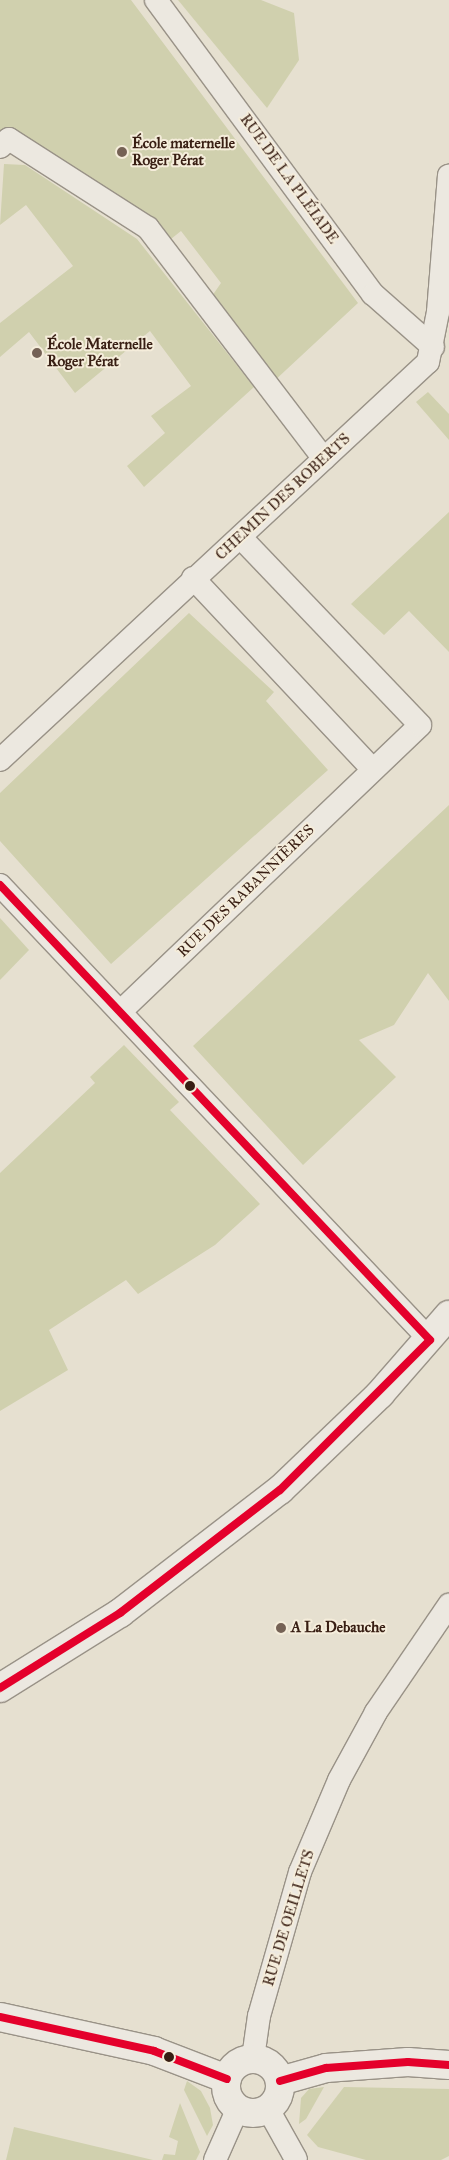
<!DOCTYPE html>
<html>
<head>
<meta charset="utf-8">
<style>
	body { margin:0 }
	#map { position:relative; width:449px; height:2160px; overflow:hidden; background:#e6e0d0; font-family:"IM FELL Great Primer",serif }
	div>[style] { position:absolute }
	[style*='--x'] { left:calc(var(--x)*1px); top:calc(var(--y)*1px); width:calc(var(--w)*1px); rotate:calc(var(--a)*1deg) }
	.green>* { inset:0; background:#d0d0ae }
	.roads { filter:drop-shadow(1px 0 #999287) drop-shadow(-1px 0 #999287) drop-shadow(0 1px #999287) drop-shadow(0 -1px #999287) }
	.minor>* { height:22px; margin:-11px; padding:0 11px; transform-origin:11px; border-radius:11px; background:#ece8e0 }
	.tertiary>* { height:28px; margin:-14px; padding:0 14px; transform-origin:14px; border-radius:14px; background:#ece8e0 }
	.tertiary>.ring { margin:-14px; padding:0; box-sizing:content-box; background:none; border:28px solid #ece8e0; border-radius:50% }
	.secondary>* { height:28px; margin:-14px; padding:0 14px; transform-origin:14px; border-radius:14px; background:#ece8e0 }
	.bus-1>* { height:8px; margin:-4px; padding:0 4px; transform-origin:4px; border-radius:4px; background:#e4002b }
	.dots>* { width:14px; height:14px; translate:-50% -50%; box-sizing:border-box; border:2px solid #f5eddb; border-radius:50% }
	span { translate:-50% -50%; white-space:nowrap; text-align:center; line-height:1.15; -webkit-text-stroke:4px #f5eddb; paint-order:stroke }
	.poi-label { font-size:15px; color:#381e13; font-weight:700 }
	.left { translate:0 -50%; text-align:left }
	.street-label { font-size:15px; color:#381e13 }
</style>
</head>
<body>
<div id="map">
	<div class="green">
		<div style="clip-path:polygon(0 0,131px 0,358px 303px,272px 383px,212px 296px,221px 283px,181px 231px,171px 239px,6px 131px,0 135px)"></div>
		<div style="clip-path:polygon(178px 0,261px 0,294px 13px,299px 60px,267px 108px)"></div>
		<div style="clip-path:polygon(4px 164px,25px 165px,137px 239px,254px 387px,144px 487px,127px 466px,165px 433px,151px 416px,191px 386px,150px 331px,75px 393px,29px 332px,0 357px,0 323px,73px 266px,26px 205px,0 225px)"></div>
		<div style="clip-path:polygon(428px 392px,449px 414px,449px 440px,416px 402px)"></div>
		<div style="clip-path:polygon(449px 512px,449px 652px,409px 611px,384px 635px,351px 604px)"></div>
		<div style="clip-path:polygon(189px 613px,274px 692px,266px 701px,328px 770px,111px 964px,0 841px,0 793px)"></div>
		<div style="clip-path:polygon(449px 805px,449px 1001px,428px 973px,394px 1025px,359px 1040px,396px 1077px,303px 1165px,193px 1046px)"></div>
		<div style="clip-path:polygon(0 918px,29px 950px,0 980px)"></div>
		<div style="clip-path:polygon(124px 1045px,179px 1102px,170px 1110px,260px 1204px,215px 1245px,138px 1294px,126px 1280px,49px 1330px,68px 1370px,0 1411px,0 1173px,95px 1083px,90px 1077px)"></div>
		<div style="clip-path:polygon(187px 2081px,201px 2091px,210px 2108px,213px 2125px,207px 2136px,184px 2090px)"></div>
		<div style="clip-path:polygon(324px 2087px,306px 2119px,299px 2124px,301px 2098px,309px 2089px)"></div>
		<div style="clip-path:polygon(344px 2087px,449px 2089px,449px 2156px,441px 2160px,366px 2160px,318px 2147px,307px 2135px)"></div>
		<div style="clip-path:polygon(180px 2103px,200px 2152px,196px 2160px,162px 2160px,164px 2154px,175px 2155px,178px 2141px,169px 2137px)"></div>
		<div style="clip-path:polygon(14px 2127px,153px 2160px,6px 2160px)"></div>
	</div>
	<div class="roads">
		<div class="minor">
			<div style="--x:156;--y:0;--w:365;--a:53.6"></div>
			<div style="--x:373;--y:294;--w:80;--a:41.5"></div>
			<div style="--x:0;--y:147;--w:12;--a:-42"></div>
			<div style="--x:9;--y:139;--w:165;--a:32.6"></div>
			<div style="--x:148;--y:228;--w:290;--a:52.7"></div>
			<div style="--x:193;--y:578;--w:263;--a:46.8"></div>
			<div style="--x:0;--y:760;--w:584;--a:-42.92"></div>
			<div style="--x:428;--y:362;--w:51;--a:-78.7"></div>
			<div style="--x:438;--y:312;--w:137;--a:-85.4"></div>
			<div style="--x:0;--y:885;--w:626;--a:46.62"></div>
			<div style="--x:120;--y:1012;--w:415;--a:-43.7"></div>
			<div style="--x:420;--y:725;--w:259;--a:-133.7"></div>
			<div style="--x:253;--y:2058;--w:42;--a:-81.9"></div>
			<div style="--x:259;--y:2016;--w:150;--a:-74.1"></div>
			<div style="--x:300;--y:1872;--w:100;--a:-67"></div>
			<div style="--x:339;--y:1780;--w:77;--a:-61.4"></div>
			<div style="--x:376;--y:1712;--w:130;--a:-55.7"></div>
			<div style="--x:268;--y:2109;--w:57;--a:60.8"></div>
			<div style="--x:215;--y:2160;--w:57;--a:-66.1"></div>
		</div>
		<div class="tertiary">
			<div style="--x:0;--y:2017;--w:158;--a:12.4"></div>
			<div style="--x:154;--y:2051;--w:78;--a:21"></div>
			<div class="ring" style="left:226px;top:2059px;width:26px;height:26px"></div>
			<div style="--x:280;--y:2081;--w:48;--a:-15.8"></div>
			<div style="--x:326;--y:2068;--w:82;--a:-4.2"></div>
			<div style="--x:408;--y:2062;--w:41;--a:4.2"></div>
		</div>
		<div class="secondary">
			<div style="--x:0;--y:1688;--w:142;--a:-32"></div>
			<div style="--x:120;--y:1613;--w:202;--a:-37.6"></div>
			<div style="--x:280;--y:1490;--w:139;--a:-43.8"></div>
			<div style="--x:380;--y:1394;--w:105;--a:-48.9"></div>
		</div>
	</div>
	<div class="bus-1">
		<div style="--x:0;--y:885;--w:626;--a:46.62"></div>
		<div style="--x:0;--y:1688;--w:142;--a:-32"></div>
		<div style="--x:120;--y:1613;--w:202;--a:-37.6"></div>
		<div style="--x:280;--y:1490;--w:212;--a:-45"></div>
		<div style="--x:0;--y:2017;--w:158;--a:12.4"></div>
		<div style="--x:154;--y:2051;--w:78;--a:21"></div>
		<div style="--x:280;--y:2081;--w:48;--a:-15.8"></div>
		<div style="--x:326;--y:2068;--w:82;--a:-4.2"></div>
		<div style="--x:408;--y:2062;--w:41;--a:4.2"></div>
	</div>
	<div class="dots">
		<div style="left:122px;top:152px;background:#756255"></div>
		<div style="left:37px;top:353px;background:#756255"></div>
		<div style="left:190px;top:1086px;background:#381e13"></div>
		<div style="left:281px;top:1628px;background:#756255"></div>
		<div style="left:169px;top:2057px;background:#381e13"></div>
	</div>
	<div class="poi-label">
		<span class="left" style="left:132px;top:152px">École maternelle<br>Roger Pérat</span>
		<span class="left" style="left:47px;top:353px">École Maternelle<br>Roger Pérat</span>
		<span class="left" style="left:291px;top:1628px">A La Debauche</span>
	</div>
	<div class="street-label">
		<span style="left:289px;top:179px;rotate:54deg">RUE DE LA PLÉIADE</span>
		<span style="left:283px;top:497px;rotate:-43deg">CHEMIN DES ROBERTS</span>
		<span style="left:246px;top:891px;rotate:-44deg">RUE DES RABANNIÈRES</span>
		<span style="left:289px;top:1918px;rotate:-73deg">RUE DE OEILLETS</span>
	</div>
</div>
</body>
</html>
